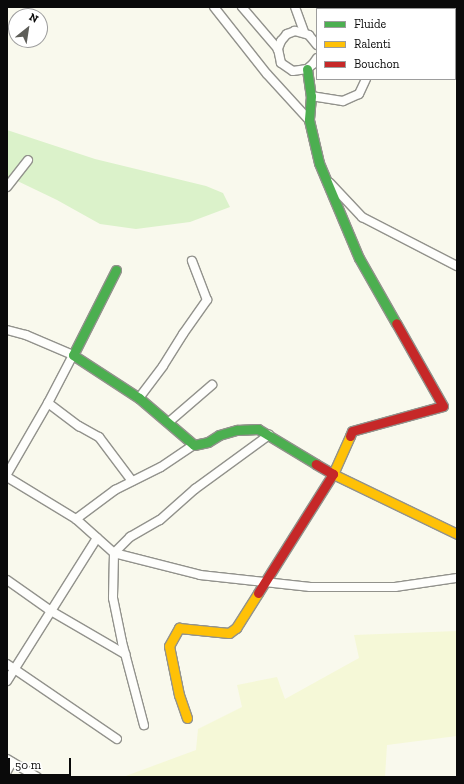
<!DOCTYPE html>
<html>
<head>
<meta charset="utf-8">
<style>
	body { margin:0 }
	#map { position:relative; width:464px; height:784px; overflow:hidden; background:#f9f9ed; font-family:"Zilla Slab",serif }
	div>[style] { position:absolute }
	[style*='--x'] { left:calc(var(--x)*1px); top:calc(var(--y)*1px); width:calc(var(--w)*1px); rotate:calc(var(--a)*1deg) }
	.farmland>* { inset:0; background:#f5f8d7 }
	.green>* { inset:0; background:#dbf2ca }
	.roads { filter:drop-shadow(1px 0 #92928c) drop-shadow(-1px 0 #92928c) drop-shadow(0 1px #92928c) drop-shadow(0 -1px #92928c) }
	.street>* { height:8px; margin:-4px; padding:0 4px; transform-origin:4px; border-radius:4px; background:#fefefc }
	.fast>* { height:9px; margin:-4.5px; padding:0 4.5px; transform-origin:4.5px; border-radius:4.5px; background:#4caf50 }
	.slow>* { height:9px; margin:-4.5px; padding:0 4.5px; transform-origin:4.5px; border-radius:4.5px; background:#ffc107 }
	.jam>* { height:9px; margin:-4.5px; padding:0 4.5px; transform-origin:4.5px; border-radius:4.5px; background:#c62828 }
	span { translate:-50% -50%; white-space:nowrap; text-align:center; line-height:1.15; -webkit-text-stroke:4px #fff; paint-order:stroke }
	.frame { position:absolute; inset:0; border:8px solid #0a0a0a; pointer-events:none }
	.legend { position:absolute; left:316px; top:8px; width:140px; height:72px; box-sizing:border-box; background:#fff; border:1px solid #9d9d9d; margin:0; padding:5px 7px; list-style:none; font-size:12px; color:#0a0a0a }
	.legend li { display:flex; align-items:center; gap:8px; height:20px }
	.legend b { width:20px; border:1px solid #9d9d9d }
	.north { position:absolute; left:8px; top:8px; width:40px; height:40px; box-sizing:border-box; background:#fff; border:1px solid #9d9d9d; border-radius:50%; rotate:30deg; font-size:11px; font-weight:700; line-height:16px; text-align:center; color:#0a0a0a }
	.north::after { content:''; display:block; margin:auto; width:14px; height:18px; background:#5e5e59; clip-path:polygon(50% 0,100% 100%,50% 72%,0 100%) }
	.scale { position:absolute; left:8px; top:758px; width:63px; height:18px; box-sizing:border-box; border:2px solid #0a0a0a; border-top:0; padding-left:5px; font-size:12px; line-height:14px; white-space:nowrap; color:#0a0a0a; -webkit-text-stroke:3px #fff; paint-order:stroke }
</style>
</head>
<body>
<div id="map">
	<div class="farmland">
		<div style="clip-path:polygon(457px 631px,457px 736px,387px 745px,385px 777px,123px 777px,196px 750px,198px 729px,242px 707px,237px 685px,277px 677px,285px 699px,359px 658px,354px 635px)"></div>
	</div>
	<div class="green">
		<div style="clip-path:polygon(7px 130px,95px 159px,206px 186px,223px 193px,230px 207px,190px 222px,136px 229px,100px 224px,57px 200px,7px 176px)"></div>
	</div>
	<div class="roads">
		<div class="street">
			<div style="--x:214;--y:7;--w:85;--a:51.7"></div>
			<div style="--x:267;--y:74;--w:62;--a:47.6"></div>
			<div style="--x:242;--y:7;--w:55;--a:49.4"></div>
			<div style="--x:295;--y:7;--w:27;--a:70"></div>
			<div style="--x:333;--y:9;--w:2;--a:-90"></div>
			<div style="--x:455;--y:19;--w:2;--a:0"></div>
			<div style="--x:317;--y:45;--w:13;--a:-129"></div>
			<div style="--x:309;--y:35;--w:15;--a:-164"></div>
			<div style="--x:295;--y:31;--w:9;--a:159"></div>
			<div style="--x:287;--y:34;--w:9;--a:131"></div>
			<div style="--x:281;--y:41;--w:9;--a:111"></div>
			<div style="--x:278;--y:49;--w:14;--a:78"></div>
			<div style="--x:281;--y:63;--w:14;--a:34"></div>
			<div style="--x:293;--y:71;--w:14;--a:-8"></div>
			<div style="--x:307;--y:69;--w:8;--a:-40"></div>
			<div style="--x:313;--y:64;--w:7;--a:-56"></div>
			<div style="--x:311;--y:96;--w:32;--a:9"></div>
			<div style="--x:343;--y:101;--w:17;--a:-24"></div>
			<div style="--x:359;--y:94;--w:17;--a:-65"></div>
			<div style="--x:330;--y:183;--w:47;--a:46.7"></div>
			<div style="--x:362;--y:217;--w:107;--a:27.3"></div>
			<div style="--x:7;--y:187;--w:34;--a:-52"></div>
			<div style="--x:7;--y:330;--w:20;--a:15"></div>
			<div style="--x:26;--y:335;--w:51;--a:23.1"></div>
			<div style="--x:73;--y:355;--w:54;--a:117.5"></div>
			<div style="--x:48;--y:403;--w:82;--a:120"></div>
			<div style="--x:139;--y:398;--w:40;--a:-53"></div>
			<div style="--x:163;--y:366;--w:38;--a:-58"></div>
			<div style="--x:183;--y:334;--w:42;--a:-54.8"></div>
			<div style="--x:207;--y:300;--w:42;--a:-111"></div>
			<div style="--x:48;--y:403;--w:39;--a:37"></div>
			<div style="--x:79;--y:426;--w:23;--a:29"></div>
			<div style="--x:99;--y:437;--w:55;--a:53.1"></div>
			<div style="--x:169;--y:422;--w:57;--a:-40.7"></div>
			<div style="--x:7;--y:477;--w:81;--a:31.3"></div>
			<div style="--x:76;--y:519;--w:51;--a:41.8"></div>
			<div style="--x:114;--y:553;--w:45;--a:91.3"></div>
			<div style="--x:113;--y:598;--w:45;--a:78.4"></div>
			<div style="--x:122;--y:642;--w:86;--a:75.2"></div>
			<div style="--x:76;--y:519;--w:49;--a:-36.6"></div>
			<div style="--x:115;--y:490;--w:51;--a:-26.6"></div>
			<div style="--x:161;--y:467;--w:40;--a:-34"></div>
			<div style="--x:114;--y:553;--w:89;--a:14.3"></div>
			<div style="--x:200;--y:575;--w:111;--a:6.2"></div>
			<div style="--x:310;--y:587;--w:85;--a:0"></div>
			<div style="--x:395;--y:587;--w:63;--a:-8.3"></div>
			<div style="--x:114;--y:553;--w:23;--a:-45"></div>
			<div style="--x:130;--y:537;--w:34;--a:-30"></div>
			<div style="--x:160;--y:520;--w:47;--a:-41.5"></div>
			<div style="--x:195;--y:489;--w:92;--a:-36.1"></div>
			<div style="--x:7;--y:580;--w:54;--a:35.2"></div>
			<div style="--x:51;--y:611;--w:86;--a:30.2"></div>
			<div style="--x:7;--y:664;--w:133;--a:34.3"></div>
			<div style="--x:7;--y:681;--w:169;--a:-57.8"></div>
			<div style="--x:7;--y:759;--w:35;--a:31"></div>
			<div style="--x:7;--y:771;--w:10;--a:-61"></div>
		</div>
		<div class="fast">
			<div style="--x:307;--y:69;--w:27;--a:82"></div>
			<div style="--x:311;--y:96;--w:24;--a:95"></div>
			<div style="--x:309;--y:120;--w:44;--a:76.9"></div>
			<div style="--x:319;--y:163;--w:103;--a:67.2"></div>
			<div style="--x:359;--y:258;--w:75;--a:60.4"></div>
			<div style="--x:116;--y:270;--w:95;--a:116.8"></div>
			<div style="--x:73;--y:355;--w:79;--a:33.1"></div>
			<div style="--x:139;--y:398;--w:72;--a:40.5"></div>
			<div style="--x:194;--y:445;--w:14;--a:-12"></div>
			<div style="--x:208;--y:442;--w:13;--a:-32"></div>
			<div style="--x:219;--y:435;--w:19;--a:-16"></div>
			<div style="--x:237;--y:430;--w:21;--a:-3"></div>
			<div style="--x:258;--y:429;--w:68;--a:31.1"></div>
		</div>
		<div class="slow">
			<div style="--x:350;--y:436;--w:42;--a:114.1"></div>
			<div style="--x:333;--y:474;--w:138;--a:25.8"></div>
			<div style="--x:187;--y:718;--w:24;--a:-109"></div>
			<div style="--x:179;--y:695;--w:50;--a:-101.5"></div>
			<div style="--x:169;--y:646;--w:21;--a:-61"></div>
			<div style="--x:179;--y:628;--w:50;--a:5.7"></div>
			<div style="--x:229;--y:633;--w:9;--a:-36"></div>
			<div style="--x:236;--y:628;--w:41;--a:-57.8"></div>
		</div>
		<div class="jam">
			<div style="--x:350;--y:436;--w:5;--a:-68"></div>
			<div style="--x:352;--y:431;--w:94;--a:-15.4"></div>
			<div style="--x:443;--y:406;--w:95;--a:-119.5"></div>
			<div style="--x:258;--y:593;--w:141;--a:-57.8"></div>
			<div style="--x:333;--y:474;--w:20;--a:-150"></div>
		</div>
	</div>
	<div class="frame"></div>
	<ul class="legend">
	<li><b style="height:5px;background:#4caf50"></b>Fluide</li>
	<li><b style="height:5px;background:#ffc107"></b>Ralenti</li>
	<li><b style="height:5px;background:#c62828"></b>Bouchon</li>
	</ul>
	<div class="north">N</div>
	<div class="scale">50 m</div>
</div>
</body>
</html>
